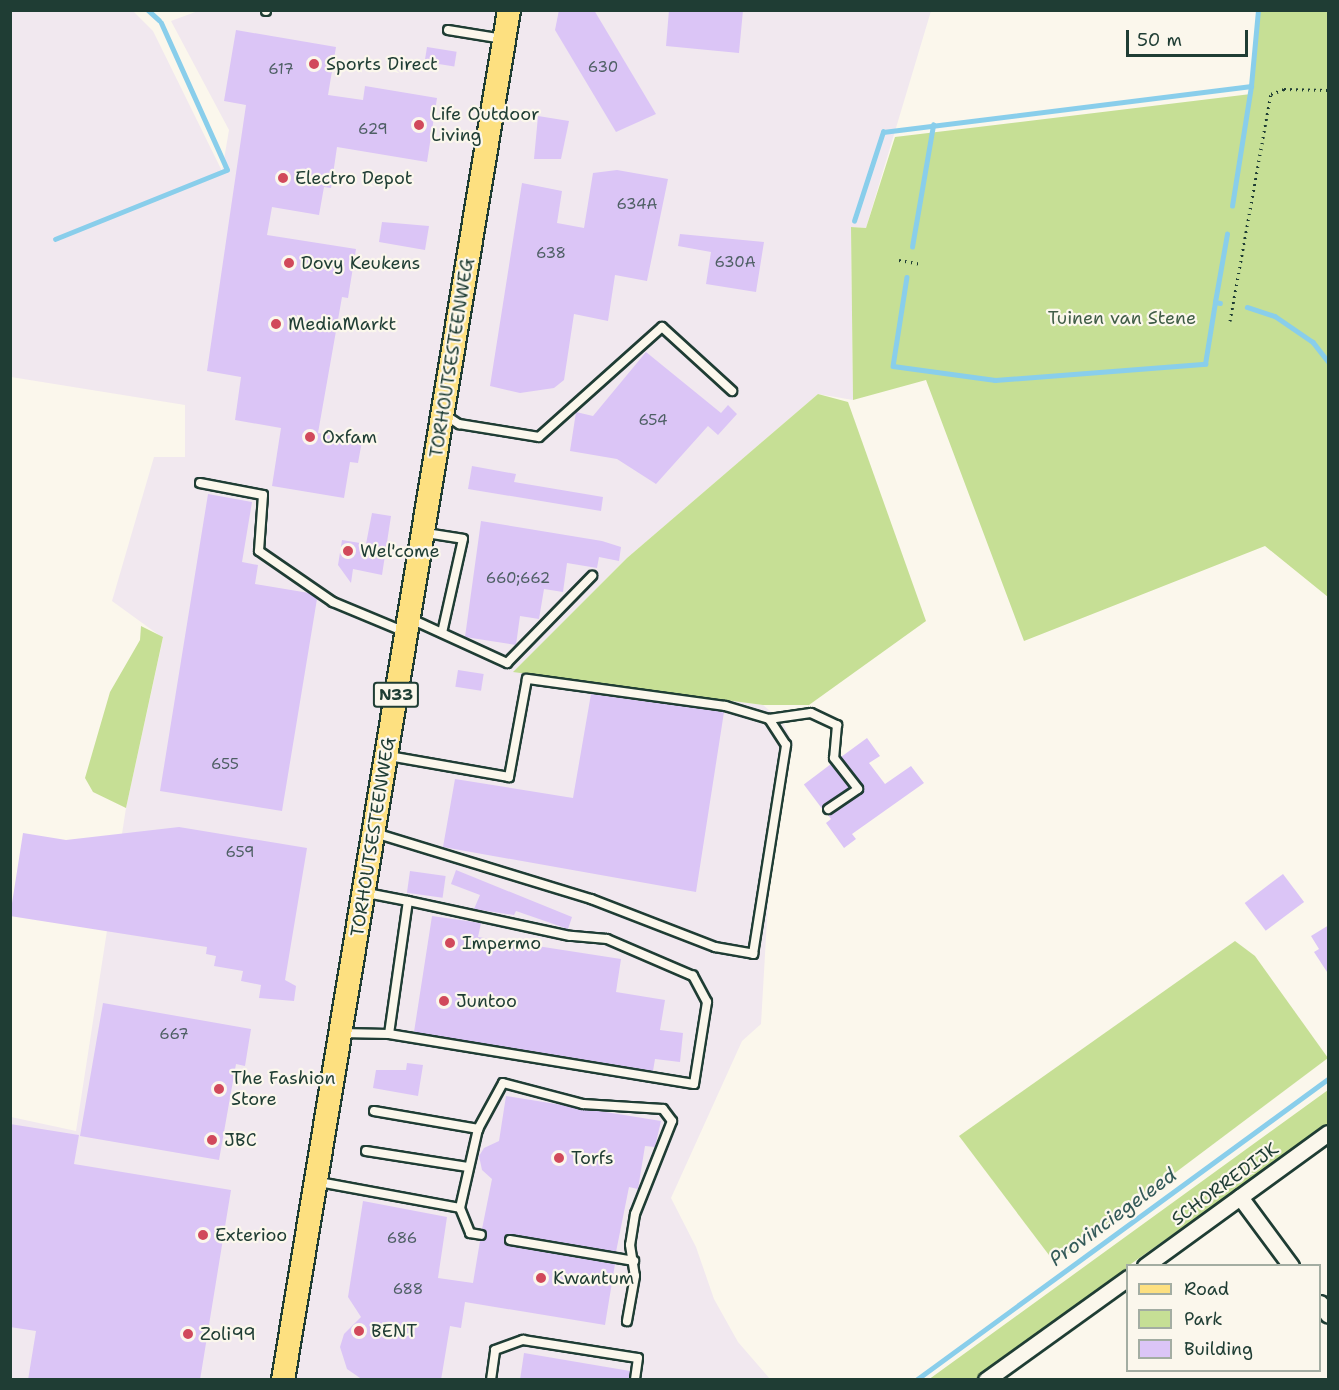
<!DOCTYPE html>
<html>
<head>
<meta charset="utf-8">
<style>
	body { margin:0 }
	#map { position:relative; width:1339px; height:1390px; overflow:hidden; background:#fbf7ec; font-family:"Shantell Sans",sans-serif }
	div>[style] { position:absolute }
	[style*='--x'] { left:calc(var(--x)*1px); top:calc(var(--y)*1px); width:calc(var(--w)*1px); rotate:calc(var(--a)*1deg) }
	.built>* { inset:0; background:#f1e8ef }
	.green>* { inset:0; background:#c6df95 }
	.stream>* { height:4.5px; margin:-2.25px; padding:0 2.25px; transform-origin:2.25px; border-radius:2.25px; background:#89ceeb }
	.building>* { inset:0; background:#dbc5f6; transform-origin:0 0 }
	.path>* { height:3px; margin-top:-1.5px; transform-origin:0; background:repeating-linear-gradient(90deg,#1f3d34 0 1.5px,transparent 0 6px) }
	.roads { filter:drop-shadow(2px 0 #1f3d34) drop-shadow(-2px 0 #1f3d34) drop-shadow(0 2px #1f3d34) drop-shadow(0 -2px #1f3d34) }
	.lane>* { height:8px; margin:-4px; padding:0 4px; transform-origin:4px; border-radius:4px; background:#fbf7ec }
	.street>* { height:15px; margin:-7.5px; padding:0 7.5px; transform-origin:7.5px; border-radius:7.5px; background:#fbf7ec }
	.primary>* { height:22px; margin:-11px; padding:0 11px; transform-origin:11px; border-radius:11px; background:#fde080 }
	.dots>* { width:16px; height:16px; translate:-50% -50%; box-sizing:border-box; border:3px solid #fbf7ec; border-radius:50% }
	span { translate:-50% -50%; white-space:nowrap; text-align:center; line-height:1.15; -webkit-text-stroke:4.5px #fbf7ec; paint-order:stroke }
	.number-label { font-size:15px; color:#4e5f64 }
	.number-label span { -webkit-text-stroke-width:0 }
	.shield-label span { padding:2px 4px; background:#fbf7ec; border:2px solid; border-radius:4px; -webkit-text-stroke-width:0 }
	.shield-label { font-size:16px; color:#1f3d34; font-weight:700 }
	.poi-label { font-size:18px; color:#1f3d34 }
	.left { translate:0 -50%; text-align:left }
	.park-label { font-size:18px; color:#405d47 }
	.street-label { font-size:18px; color:#1f3d34 }
	.water-label { font-size:20px; color:#345a59; font-style:italic }
	.frame { position:absolute; inset:0; border:12px solid #1f3d34; pointer-events:none }
	.legend { position:absolute; left:1126px; top:1264px; width:195px; height:108px; box-sizing:border-box; background:#fbf7ec; border:2px solid #a3ada2; margin:0; padding:8px 10px; list-style:none; font-size:18px; color:#1f3d34 }
	.legend li { display:flex; align-items:center; gap:12px; height:30px }
	.legend b { width:30px; border:2px solid #a3ada2 }
	.scale { position:absolute; left:1126px; top:30px; width:122px; height:27px; box-sizing:border-box; border:3px solid #1f3d34; border-top:0; padding-left:8px; font-size:18px; line-height:21px; white-space:nowrap; color:#1f3d34; -webkit-text-stroke:4px #fbf7ec; paint-order:stroke }
</style>
</head>
<body>
<div id="map">
	<div class="built">
		<div style="clip-path:polygon(10px 11px,133px 11px,153px 31px,222px 171px,229px 130px,171px 21px,198px 11px,931px 11px,866px 228px,851px 227px,853px 400px,818px 394px,627px 558px,514px 671px,763px 705px,782px 721px,793px 743px,769px 885px,761px 1024px,742px 1041px,671px 1198px,696px 1247px,714px 1299px,738px 1342px,770px 1379px,11px 1379px,11px 1117px,76px 1131px,126px 808px,163px 638px,112px 601px,154px 457px,185px 457px,185px 405px,11px 377px)"></div>
	</div>
	<div class="green">
		<div style="clip-path:polygon(1258px 11px,1328px 11px,1328px 597px,1265px 546px,1024px 641px,926px 380px,853px 400px,851px 227px,866px 228px,895px 137px,1251px 94px)"></div>
		<div style="clip-path:polygon(818px 394px,848px 402px,926px 621px,809px 705px,763px 705px,513px 672px,627px 558px)"></div>
		<div style="clip-path:polygon(141px 626px,163px 637px,126px 808px,93px 792px,85px 778px,110px 692px,140px 640px)"></div>
		<div style="clip-path:polygon(1235px 941px,1255px 956px,1328px 1058px,1055px 1263px,959px 1136px)"></div>
		<div style="clip-path:polygon(1328px 1090px,1328px 1125px,1128px 1266px,1127px 1270px,976px 1379px,928px 1380px)"></div>
	</div>
	<div class="stream">
		<div style="--x:148;--y:10;--w:15;--a:42"></div>
		<div style="--x:1232;--y:206;--w:121;--a:-81"></div>
		<div style="--x:854;--y:221;--w:94;--a:-72"></div>
		<div style="--x:883;--y:132;--w:371;--a:-7.1"></div>
		<div style="--x:1251;--y:86;--w:76;--a:-84.7"></div>
		<div style="--x:55;--y:239;--w:185;--a:-21.9"></div>
		<div style="--x:227;--y:170;--w:161;--a:-114.2"></div>
		<div style="--x:912;--y:247;--w:124;--a:-80.2"></div>
		<div style="--x:907;--y:277;--w:90;--a:98.9"></div>
		<div style="--x:893;--y:366;--w:103;--a:7.8"></div>
		<div style="--x:995;--y:380;--w:211;--a:-4.4"></div>
		<div style="--x:1205;--y:364;--w:63;--a:-80.8"></div>
		<div style="--x:1215;--y:302;--w:5;--a:11"></div>
		<div style="--x:1215;--y:302;--w:69;--a:-80"></div>
		<div style="--x:1247;--y:307;--w:29;--a:18"></div>
		<div style="--x:1275;--y:316;--w:46;--a:34.4"></div>
		<div style="--x:1313;--y:342;--w:24;--a:52"></div>
		<div style="--x:916;--y:1380;--w:510;--a:-36.15"></div>
	</div>
	<div class="building">
		<div style="clip-path:polygon(559px 10px,594px 10px,656px 114px,616px 132px,555px 30px)"></div>
		<div style="clip-path:polygon(669px 10px,743px 10px,739px 53px,666px 46px)"></div>
		<div style="clip-path:polygon(236px 30px,336px 47px,328px 95px,363px 100px,365px 86px,437px 98px,427px 162px,337px 147px,331px 188px,324px 187px,319px 215px,272px 207px,267px 235px,356px 249px,348px 298px,342px 297px,318px 433px,362px 441px,358px 463px,350px 462px,344px 498px,272px 486px,281px 428px,235px 420px,241px 377px,207px 371px,246px 105px,224px 101px)"></div>
		<div style="left:427px;top:47px;width:30px;height:15px;rotate:9deg"></div>
		<div style="clip-path:polygon(538px 116px,569px 121px,561px 159px,534px 159px)"></div>
		<div style="clip-path:polygon(617px 170px,668px 179px,647px 281px,615px 275px,608px 321px,574px 314px,564px 380px,554px 388px,520px 393px,490px 386px,522px 183px,562px 191px,557px 223px,584px 228px,593px 173px)"></div>
		<div style="clip-path:polygon(382px 222px,429px 226px,425px 250px,379px 242px)"></div>
		<div style="clip-path:polygon(680px 234px,764px 242px,756px 292px,706px 284px,711px 252px,678px 246px)"></div>
		<div style="clip-path:polygon(646px 352px,721px 413px,728px 405px,737px 414px,718px 435px,708px 426px,656px 484px,617px 459px,570px 451px,576px 412px,593px 416px)"></div>
		<div style="clip-path:polygon(472px 466px,516px 474px,514px 482px,603px 497px,601px 511px,468px 489px)"></div>
		<div style="clip-path:polygon(208px 494px,252px 502px,242px 562px,258px 565px,255px 584px,309px 593px,317px 599px,282px 811px,160px 791px)"></div>
		<div style="clip-path:polygon(372px 513px,391px 516px,382px 575px,353px 569px,351px 583px,338px 565px,342px 540px,366px 544px)"></div>
		<div style="clip-path:polygon(481px 521px,602px 541px,621px 547px,619px 561px,599px 557px,597px 568px,567px 563px,563px 592px,544px 589px,539px 619px,520px 616px,516px 645px,465px 637px)"></div>
		<div style="left:458px;top:670px;width:26px;height:17px;rotate:9deg"></div>
		<div style="clip-path:polygon(591px 694px,724px 712px,696px 892px,443px 847px,455px 779px,573px 798px)"></div>
		<div style="clip-path:polygon(867px 738px,880px 756px,869px 763px,885px 784px,911px 766px,924px 783px,852px 834px,856px 839px,844px 848px,826px 823px,831px 819px,828px 815px,863px 792px,841px 757px)"></div>
		<div style="left:831px;top:764px;width:30px;height:34px;rotate:53deg"></div>
		<div style="clip-path:polygon(179px 827px,307px 848px,285px 980px,296px 986px,294px 1001px,259px 998px,261px 985px,241px 981px,243px 971px,214px 966px,216px 956px,206px 954px,207px 947px,10px 916px,23px 833px,66px 840px)"></div>
		<div style="clip-path:polygon(456px 870px,572px 917px,568px 929px,516px 911px,514px 915px,474px 909px,480px 895px,451px 884px)"></div>
		<div style="left:410px;top:871px;width:36px;height:22px;rotate:8deg"></div>
		<div style="left:1283px;top:874px;width:35px;height:48px;rotate:53deg"></div>
		<div style="clip-path:polygon(432px 916px,481px 923px,478px 937px,621px 959px,616px 992px,665px 1000px,660px 1030px,683px 1033px,680px 1062px,655px 1059px,653px 1071px,414px 1032px)"></div>
		<div style="clip-path:polygon(1329px 925px,1329px 975px,1314px 952px,1319px 949px,1311px 936px)"></div>
		<div style="clip-path:polygon(103px 1003px,251px 1029px,245px 1066px,236px 1064px,219px 1160px,80px 1136px)"></div>
		<div style="clip-path:polygon(407px 1063px,423px 1065px,418px 1096px,373px 1088px,376px 1070px,406px 1070px)"></div>
		<div style="clip-path:polygon(506px 1096px,661px 1121px,655px 1147px,645px 1146px,638px 1189px,629px 1187px,616px 1252px,511px 1234px,504px 1238px,509px 1246px,615px 1264px,605px 1325px,465px 1302px,461px 1328px,450px 1326px,441px 1380px,363px 1380px,347px 1369px,340px 1347px,344px 1334px,361px 1317px,348px 1297px,363px 1201px,447px 1217px,438px 1278px,473px 1283px,480px 1241px,487px 1237px,482px 1229px,492px 1179px,482px 1170px,479px 1156px,484px 1148px,499px 1141px)"></div>
		<div style="clip-path:polygon(10px 1124px,79px 1135px,74px 1164px,231px 1190px,200px 1380px,28px 1380px,36px 1331px,10px 1327px)"></div>
		<div style="clip-path:polygon(524px 1353px,630px 1371px,629px 1380px,520px 1380px)"></div>
	</div>
	<div class="path">
		<div style="--x:899;--y:260;--w:23;--a:10"></div>
		<div style="--x:1230;--y:321;--w:231;--a:-79.8"></div>
		<div style="--x:1271;--y:94;--w:14;--a:-21"></div>
		<div style="--x:1284;--y:89;--w:44;--a:1.3"></div>
	</div>
	<div class="roads">
		<div class="lane">
			<div style="--x:266;--y:11;--w:1;--a:-90"></div>
			<div style="--x:448;--y:30;--w:56;--a:9.3"></div>
			<div style="--x:445;--y:415;--w:17;--a:33"></div>
			<div style="--x:459;--y:424;--w:81;--a:9.2"></div>
			<div style="--x:539;--y:437;--w:165;--a:-41.8"></div>
			<div style="--x:662;--y:327;--w:95;--a:42.4"></div>
			<div style="--x:200;--y:483;--w:64;--a:10.8"></div>
			<div style="--x:263;--y:495;--w:56;--a:94.1"></div>
			<div style="--x:259;--y:551;--w:90;--a:34.6"></div>
			<div style="--x:333;--y:602;--w:78;--a:22.6"></div>
			<div style="--x:426;--y:533;--w:37;--a:9"></div>
			<div style="--x:463;--y:539;--w:96;--a:102.6"></div>
			<div style="--x:411;--y:619;--w:106;--a:24.6"></div>
			<div style="--x:507;--y:663;--w:122;--a:-45.7"></div>
			<div style="--x:769;--y:719;--w:42;--a:-8.1"></div>
			<div style="--x:811;--y:713;--w:29;--a:25"></div>
			<div style="--x:837;--y:725;--w:33;--a:95"></div>
			<div style="--x:834;--y:758;--w:39;--a:52"></div>
			<div style="--x:858;--y:789;--w:36;--a:146"></div>
			<div style="--x:375;--y:833;--w:226;--a:17"></div>
			<div style="--x:591;--y:899;--w:133;--a:21.2"></div>
			<div style="--x:715;--y:947;--w:39;--a:10"></div>
			<div style="--x:753;--y:954;--w:212;--a:-81"></div>
			<div style="--x:786;--y:745;--w:31;--a:-123"></div>
			<div style="--x:769;--y:719;--w:46;--a:-163.5"></div>
			<div style="--x:725;--y:706;--w:200;--a:-172.2"></div>
			<div style="--x:527;--y:679;--w:100;--a:100.4"></div>
			<div style="--x:509;--y:777;--w:122;--a:-170.1"></div>
			<div style="--x:341;--y:1033;--w:48;--a:1.2"></div>
			<div style="--x:389;--y:1034;--w:134;--a:-81.9"></div>
			<div style="--x:408;--y:901;--w:42;--a:-169"></div>
			<div style="--x:389;--y:1034;--w:309;--a:9.3"></div>
			<div style="--x:694;--y:1084;--w:83;--a:-81"></div>
			<div style="--x:707;--y:1002;--w:30;--a:-118"></div>
			<div style="--x:693;--y:976;--w:94;--a:-156.7"></div>
			<div style="--x:607;--y:939;--w:37;--a:-175"></div>
			<div style="--x:570;--y:936;--w:166;--a:-167.8"></div>
			<div style="--x:374;--y:1111;--w:106;--a:9.8"></div>
			<div style="--x:366;--y:1151;--w:103;--a:8.9"></div>
			<div style="--x:319;--y:1182;--w:143;--a:10.4"></div>
			<div style="--x:460;--y:1208;--w:81;--a:-77.2"></div>
			<div style="--x:478;--y:1129;--w:52;--a:-61.5"></div>
			<div style="--x:503;--y:1083;--w:83;--a:14.7"></div>
			<div style="--x:583;--y:1104;--w:80;--a:3.6"></div>
			<div style="--x:663;--y:1109;--w:15;--a:53"></div>
			<div style="--x:672;--y:1121;--w:100;--a:111.7"></div>
			<div style="--x:635;--y:1214;--w:31;--a:99"></div>
			<div style="--x:630;--y:1245;--w:31;--a:81"></div>
			<div style="--x:635;--y:1276;--w:46;--a:100.1"></div>
			<div style="--x:460;--y:1208;--w:27;--a:68"></div>
			<div style="--x:470;--y:1233;--w:11;--a:10"></div>
			<div style="--x:510;--y:1240;--w:126;--a:9.6"></div>
			<div style="--x:491;--y:1380;--w:30;--a:-82"></div>
			<div style="--x:495;--y:1350;--w:30;--a:-20"></div>
			<div style="--x:523;--y:1340;--w:116;--a:8.9"></div>
			<div style="--x:638;--y:1358;--w:22;--a:98"></div>
		</div>
		<div class="street">
			<div style="--x:1240;--y:1197;--w:86;--a:53.5"></div>
			<div style="--x:1145;--y:1266;--w:226;--a:-36"></div>
			<div style="--x:1320;--y:1303;--w:14;--a:56"></div>
			<div style="--x:986;--y:1380;--w:175;--a:-35.7"></div>
		</div>
		<div class="primary">
			<div style="--x:283;--y:1380;--w:1389;--a:-80.63"></div>
		</div>
	</div>
	<div class="dots">
		<div style="left:314px;top:64px;background:#d1495b"></div>
		<div style="left:419px;top:125px;background:#d1495b"></div>
		<div style="left:283px;top:178px;background:#d1495b"></div>
		<div style="left:289px;top:263px;background:#d1495b"></div>
		<div style="left:276px;top:324px;background:#d1495b"></div>
		<div style="left:310px;top:437px;background:#d1495b"></div>
		<div style="left:348px;top:551px;background:#d1495b"></div>
		<div style="left:450px;top:943px;background:#d1495b"></div>
		<div style="left:444px;top:1001px;background:#d1495b"></div>
		<div style="left:219px;top:1089px;background:#d1495b"></div>
		<div style="left:212px;top:1140px;background:#d1495b"></div>
		<div style="left:559px;top:1158px;background:#d1495b"></div>
		<div style="left:203px;top:1235px;background:#d1495b"></div>
		<div style="left:541px;top:1278px;background:#d1495b"></div>
		<div style="left:359px;top:1331px;background:#d1495b"></div>
		<div style="left:188px;top:1334px;background:#d1495b"></div>
	</div>
	<div class="number-label">
		<span style="left:603px;top:68px">630</span>
		<span style="left:281px;top:70px">617</span>
		<span style="left:373px;top:130px">629</span>
		<span style="left:637px;top:205px">634A</span>
		<span style="left:551px;top:254px">638</span>
		<span style="left:735px;top:263px">630A</span>
		<span style="left:653px;top:421px">654</span>
		<span style="left:518px;top:579px">660;662</span>
		<span style="left:225px;top:765px">655</span>
		<span style="left:240px;top:853px">659</span>
		<span style="left:174px;top:1035px">667</span>
		<span style="left:402px;top:1239px">686</span>
		<span style="left:408px;top:1290px">688</span>
	</div>
	<div class="shield-label">
		<span style="left:396px;top:695px">N33</span>
	</div>
	<div class="poi-label">
		<span class="left" style="left:326px;top:64px">Sports Direct</span>
		<span class="left" style="left:431px;top:125px">Life Outdoor<br>Living</span>
		<span class="left" style="left:295px;top:178px">Electro Depot</span>
		<span class="left" style="left:301px;top:263px">Dovy Keukens</span>
		<span class="left" style="left:288px;top:324px">MediaMarkt</span>
		<span class="left" style="left:322px;top:437px">Oxfam</span>
		<span class="left" style="left:360px;top:551px">Wel'come</span>
		<span class="left" style="left:462px;top:943px">Impermo</span>
		<span class="left" style="left:456px;top:1001px">Juntoo</span>
		<span class="left" style="left:231px;top:1089px">The Fashion<br>Store</span>
		<span class="left" style="left:224px;top:1140px">JBC</span>
		<span class="left" style="left:571px;top:1158px">Torfs</span>
		<span class="left" style="left:215px;top:1235px">Exterioo</span>
		<span class="left" style="left:553px;top:1278px">Kwantum</span>
		<span class="left" style="left:371px;top:1331px">BENT</span>
		<span class="left" style="left:200px;top:1334px">Zoli99</span>
	</div>
	<div class="park-label">
		<span style="left:1122px;top:318px">Tuinen van Stene</span>
	</div>
	<div class="street-label">
		<span style="left:452px;top:358px;rotate:-81deg">TORHOUTSESTEENWEG</span>
		<span style="left:373px;top:837px;rotate:-81deg">TORHOUTSESTEENWEG</span>
		<span style="left:1225px;top:1184px;rotate:-36deg">SCHORREDIJK</span>
	</div>
	<div class="water-label">
		<span style="left:1113px;top:1217px;rotate:-36deg">Provinciegeleed</span>
	</div>
	<div class="frame"></div>
	<ul class="legend">
	<li><b style="height:8px;background:#fde080"></b>Road</li>
	<li><b style="height:16px;background:#c6df95"></b>Park</li>
	<li><b style="height:16px;background:#dbc5f6"></b>Building</li>
	</ul>
	<div class="scale">50 m</div>
</div>
</body>
</html>
